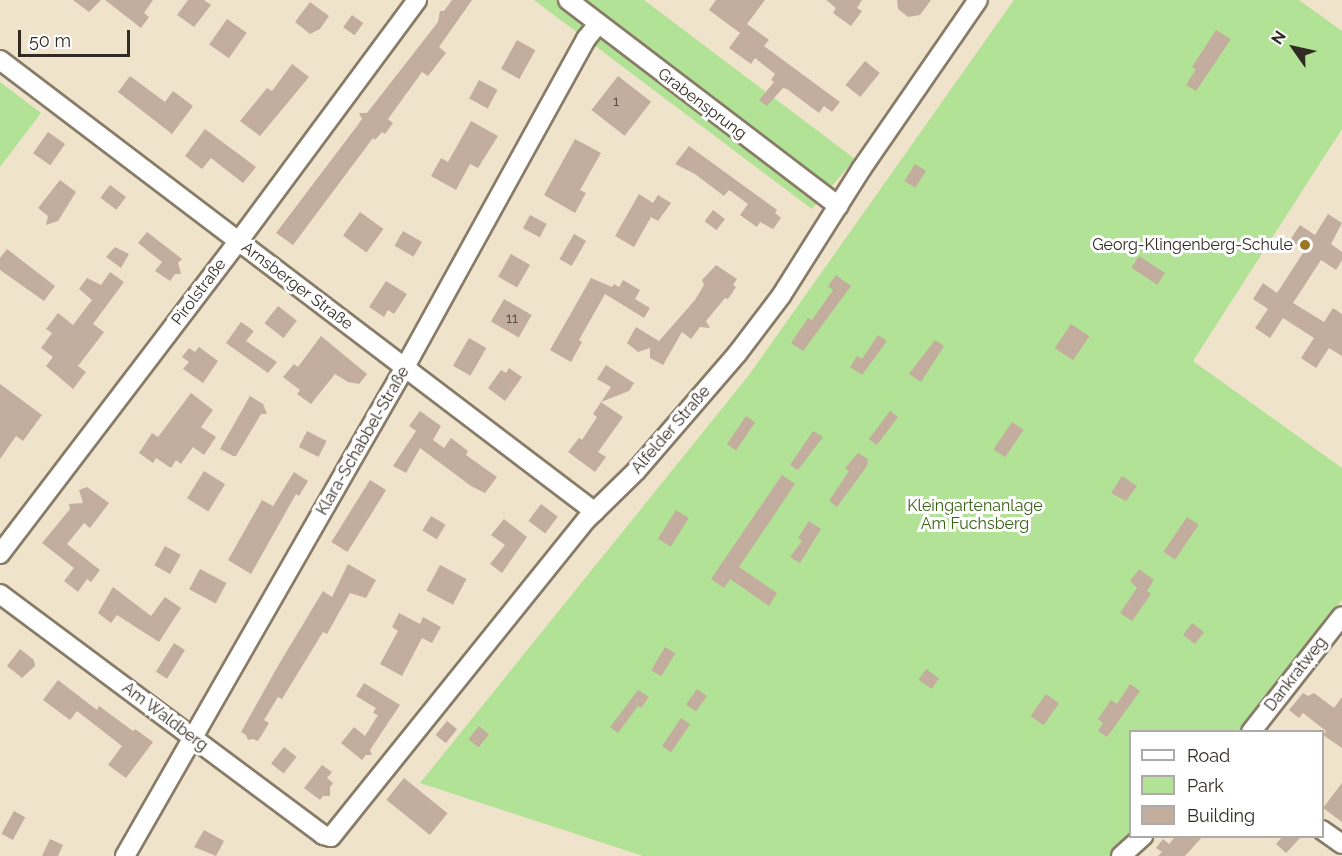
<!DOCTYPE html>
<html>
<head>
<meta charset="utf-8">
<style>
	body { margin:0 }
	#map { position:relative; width:1342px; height:856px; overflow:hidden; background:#f0e3cc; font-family:Raleway,sans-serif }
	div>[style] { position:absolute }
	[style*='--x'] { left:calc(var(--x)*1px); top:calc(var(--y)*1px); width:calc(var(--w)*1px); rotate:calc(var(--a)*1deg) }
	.green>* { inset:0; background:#b2e295 }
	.building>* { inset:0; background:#c3ad9e; transform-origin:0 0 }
	.roads { filter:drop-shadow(2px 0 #887c68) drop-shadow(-2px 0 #887c68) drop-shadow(0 2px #887c68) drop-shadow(0 -2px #887c68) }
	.minor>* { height:18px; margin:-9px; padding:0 9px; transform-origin:9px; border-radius:9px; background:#fff }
	.dots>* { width:16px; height:16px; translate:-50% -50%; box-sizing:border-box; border:3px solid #fff; border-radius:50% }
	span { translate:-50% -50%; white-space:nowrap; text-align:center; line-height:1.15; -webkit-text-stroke:6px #fff; paint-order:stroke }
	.number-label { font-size:14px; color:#564c42 }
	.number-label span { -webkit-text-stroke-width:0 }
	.street-label { font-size:16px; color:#312b23 }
	.poi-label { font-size:16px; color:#312b23 }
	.right { translate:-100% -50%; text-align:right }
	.park-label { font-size:16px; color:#386215 }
	.legend { position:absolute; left:1129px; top:730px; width:195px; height:108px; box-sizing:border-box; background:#fff; border:2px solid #adaaa7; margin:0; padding:8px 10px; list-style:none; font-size:18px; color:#312b23 }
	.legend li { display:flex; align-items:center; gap:12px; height:30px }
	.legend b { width:30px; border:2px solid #adaaa7 }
	.north { position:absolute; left:1264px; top:18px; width:60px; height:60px; -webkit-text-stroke:4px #fff; paint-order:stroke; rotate:304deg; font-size:16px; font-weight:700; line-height:24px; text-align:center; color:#312b23 }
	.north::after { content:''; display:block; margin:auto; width:21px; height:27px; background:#312b23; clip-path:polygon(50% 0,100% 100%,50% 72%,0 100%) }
	.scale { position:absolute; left:18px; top:30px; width:112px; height:27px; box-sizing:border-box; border:3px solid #312b23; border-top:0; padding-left:8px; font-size:18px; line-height:21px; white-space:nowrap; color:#312b23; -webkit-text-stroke:4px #fff; paint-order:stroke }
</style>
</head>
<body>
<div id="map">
	<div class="green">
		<div style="clip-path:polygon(534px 0,644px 0,855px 159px,812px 209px)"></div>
		<div style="clip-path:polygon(1014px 0,1299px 0,1342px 31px,1342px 129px,1193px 361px,1342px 468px,1342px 600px,1240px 731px,1130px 732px,1132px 837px,1111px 856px,643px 856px,420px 783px,749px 375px)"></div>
		<div style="clip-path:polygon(0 82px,41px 113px,0 167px)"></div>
	</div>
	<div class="building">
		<div style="clip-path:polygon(73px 0,101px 0,89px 12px)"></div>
		<div style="clip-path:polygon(105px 0,153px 0,144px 13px,149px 17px,141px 28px)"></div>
		<div style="clip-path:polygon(188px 0,204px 0,211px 5px,194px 27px,177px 15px)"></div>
		<div style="clip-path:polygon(452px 0,472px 0,439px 47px,446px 53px,428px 76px,422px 72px,388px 119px,393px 123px,385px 134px,382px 132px,375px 140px,373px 138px,293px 245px,276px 233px,357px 126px,362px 119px,359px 113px,367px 113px,438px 22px,440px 11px,444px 11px)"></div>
		<div style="clip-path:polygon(716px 0,765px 0,747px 24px,769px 40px,764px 46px,840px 102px,832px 112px,824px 106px,819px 113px,787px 89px,783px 88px,767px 106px,759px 100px,774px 82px,771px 80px,775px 74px,755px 58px,751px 64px,729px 48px,740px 33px,709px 10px)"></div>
		<div style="clip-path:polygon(826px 0,862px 0,857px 8px,862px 11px,851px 26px,833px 13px,836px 8px)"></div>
		<div style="clip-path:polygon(897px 0,931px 0,920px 15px,908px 17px,898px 9px)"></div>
		<div style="clip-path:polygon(310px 2px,329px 16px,320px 29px,310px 34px,295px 22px)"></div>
		<div style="left:352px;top:15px;width:14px;height:15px;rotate:36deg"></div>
		<div style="left:227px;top:19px;width:24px;height:31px;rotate:35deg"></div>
		<div style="clip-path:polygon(1216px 30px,1231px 39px,1196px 91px,1186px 85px,1196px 69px,1192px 67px)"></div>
		<div style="left:517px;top:40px;width:21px;height:33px;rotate:29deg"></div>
		<div style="left:865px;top:61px;width:19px;height:31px;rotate:39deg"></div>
		<div style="clip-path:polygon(292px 64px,309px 77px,260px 136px,240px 121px,267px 88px,272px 91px)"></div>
		<div style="clip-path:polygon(130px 76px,165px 102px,173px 91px,193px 106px,172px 134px,118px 92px)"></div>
		<div style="left:618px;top:76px;width:42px;height:43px;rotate:38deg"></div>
		<div style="left:479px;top:80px;width:21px;height:21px;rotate:28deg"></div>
		<div style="clip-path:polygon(471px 121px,498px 136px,478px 168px,470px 164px,456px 190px,431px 176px,441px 158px,448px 162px)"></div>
		<div style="clip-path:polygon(205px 129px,256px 167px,243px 183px,211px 158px,202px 169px,185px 156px)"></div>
		<div style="left:48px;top:132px;width:21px;height:26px;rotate:35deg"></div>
		<div style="clip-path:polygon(575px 139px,601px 153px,580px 190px,586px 193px,575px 213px,544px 195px)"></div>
		<div style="clip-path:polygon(689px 146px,777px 210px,775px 213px,781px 218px,773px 229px,760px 222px,757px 227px,740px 215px,748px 204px,729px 190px,724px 196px,695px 174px,675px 164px)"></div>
		<div style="left:915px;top:164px;width:13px;height:20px;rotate:32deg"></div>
		<div style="clip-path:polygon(60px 180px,76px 192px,58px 221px,46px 225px,48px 216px,38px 208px)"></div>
		<div style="left:110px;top:185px;width:20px;height:16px;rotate:37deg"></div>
		<div style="clip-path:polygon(639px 194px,653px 203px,658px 195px,671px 203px,658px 221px,651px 217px,634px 247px,615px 236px)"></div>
		<div style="left:713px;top:210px;width:15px;height:14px;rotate:37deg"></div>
		<div style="left:360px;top:212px;width:29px;height:29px;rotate:36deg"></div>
		<div style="clip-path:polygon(1328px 214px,1342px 223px,1331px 244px,1342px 252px,1342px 260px,1336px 270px,1321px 260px,1293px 303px,1324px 322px,1333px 308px,1342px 314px,1342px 356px,1329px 348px,1316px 368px,1301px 358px,1314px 338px,1283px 318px,1270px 338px,1255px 328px,1268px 309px,1253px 299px,1263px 283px,1277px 293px,1305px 250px,1290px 240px,1300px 225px,1315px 235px)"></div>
		<div style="left:530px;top:215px;width:19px;height:15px;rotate:28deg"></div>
		<div style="left:403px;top:231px;width:22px;height:17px;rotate:30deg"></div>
		<div style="clip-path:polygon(147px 232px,182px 259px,178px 263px,181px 274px,175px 274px,170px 281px,155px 271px,162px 262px,138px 243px)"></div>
		<div style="left:574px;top:234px;width:14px;height:29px;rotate:30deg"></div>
		<div style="clip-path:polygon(115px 247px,129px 254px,121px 268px,106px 257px)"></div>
		<div style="clip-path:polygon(7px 249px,55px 286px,44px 301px,0 270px,0 258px)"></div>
		<div style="left:511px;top:254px;width:22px;height:26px;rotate:30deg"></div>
		<div style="left:1139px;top:256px;width:31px;height:14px;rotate:33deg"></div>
		<div style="clip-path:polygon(716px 265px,737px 279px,733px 285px,736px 287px,728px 299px,725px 298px,706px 321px,710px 328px,700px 327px,691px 339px,682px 332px,663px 365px,650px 358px,650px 348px,638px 352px,627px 343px,636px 327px,659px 341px,695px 300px,704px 285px,702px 280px)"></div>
		<div style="clip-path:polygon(110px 272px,124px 282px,93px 324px,104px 332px,78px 366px,86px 372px,73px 389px,46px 366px,53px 357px,41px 348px,52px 333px,46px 329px,58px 313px,73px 325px,92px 300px,79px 289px,87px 278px,101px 285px)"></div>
		<div style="clip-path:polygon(836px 275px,851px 286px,803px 351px,791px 343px,808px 318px,812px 320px,833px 290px,828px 286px)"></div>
		<div style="clip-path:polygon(591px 278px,612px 287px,614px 284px,619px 287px,623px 280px,640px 290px,635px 299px,650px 308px,644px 318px,605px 294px,579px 340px,582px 342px,571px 362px,550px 350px)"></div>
		<div style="clip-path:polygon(386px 281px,407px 294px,394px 314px,388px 310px,384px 317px,369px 307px)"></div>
		<div style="left:504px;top:299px;width:32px;height:26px;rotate:30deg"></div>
		<div style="left:278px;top:306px;width:24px;height:22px;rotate:38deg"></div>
		<div style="clip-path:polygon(241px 322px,254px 331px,246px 341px,277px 362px,268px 373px,226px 343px)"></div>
		<div style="left:1071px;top:324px;width:22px;height:29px;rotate:34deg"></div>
		<div style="clip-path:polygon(878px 335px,887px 341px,862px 375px,850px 367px,857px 356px,862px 359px)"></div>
		<div style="clip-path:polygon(321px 336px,367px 374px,359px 384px,348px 382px,335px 374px,311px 404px,297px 394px,300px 390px,283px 377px,294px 364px,298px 367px)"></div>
		<div style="left:469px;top:338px;width:20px;height:32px;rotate:30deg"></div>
		<div style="clip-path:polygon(935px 340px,944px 346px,921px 382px,909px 374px)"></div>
		<div style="clip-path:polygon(199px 347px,218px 361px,203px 383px,183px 369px,189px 362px,182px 357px,189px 348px,195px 352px)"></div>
		<div style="clip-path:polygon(606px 365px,634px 383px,629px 391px,601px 402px,623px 417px,598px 452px,606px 457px,595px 472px,568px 452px,579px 438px,582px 440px,597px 417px,593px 414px,611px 387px,597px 379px)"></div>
		<div style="clip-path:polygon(509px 368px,522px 377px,505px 401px,488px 388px,501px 370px,506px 373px)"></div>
		<div style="clip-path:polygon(0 384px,42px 415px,23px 441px,16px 436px,0 459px)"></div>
		<div style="clip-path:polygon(191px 393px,213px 410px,201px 427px,216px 437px,204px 455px,193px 447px,181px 464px,176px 460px,171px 468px,156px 458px,153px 463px,139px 453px,152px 433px,158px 437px)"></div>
		<div style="clip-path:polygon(250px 396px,263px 404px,267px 414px,261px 414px,236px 456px,233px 456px,220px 449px)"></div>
		<div style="clip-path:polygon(420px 411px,441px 426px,433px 440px,444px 448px,451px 438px,468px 451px,466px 455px,497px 477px,485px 493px,471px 486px,420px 448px,406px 473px,393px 466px,416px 431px,409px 426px)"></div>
		<div style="left:890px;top:411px;width:10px;height:35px;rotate:37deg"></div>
		<div style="left:746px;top:416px;width:11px;height:34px;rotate:34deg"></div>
		<div style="left:1012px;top:422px;width:14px;height:33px;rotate:34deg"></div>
		<div style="left:307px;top:431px;width:22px;height:18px;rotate:27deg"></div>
		<div style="clip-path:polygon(813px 431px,823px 437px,798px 470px,790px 465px)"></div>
		<div style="clip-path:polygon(858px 453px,868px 459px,867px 466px,837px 507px,829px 501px,849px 471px,845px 468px)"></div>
		<div style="left:204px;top:471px;width:25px;height:32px;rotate:32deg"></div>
		<div style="clip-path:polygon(294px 472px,308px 481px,299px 496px,296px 494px,251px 574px,228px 560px,262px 500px,273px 506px)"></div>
		<div style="clip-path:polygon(782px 475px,795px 484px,739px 567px,777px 593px,769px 606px,730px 579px,724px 588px,711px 579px)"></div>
		<div style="clip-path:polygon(1122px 476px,1137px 486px,1126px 501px,1111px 493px)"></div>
		<div style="left:370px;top:480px;width:19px;height:73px;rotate:32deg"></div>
		<div style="clip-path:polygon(87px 487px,109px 503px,90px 528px,84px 523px,67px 544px,100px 570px,91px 582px,87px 579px,78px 592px,64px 581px,74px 568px,42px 543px,70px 509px,69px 504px,83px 503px,79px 490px)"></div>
		<div style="left:541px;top:504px;width:21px;height:21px;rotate:37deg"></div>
		<div style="left:676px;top:510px;width:15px;height:34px;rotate:32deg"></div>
		<div style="left:431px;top:516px;width:17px;height:17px;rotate:31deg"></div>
		<div style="left:1187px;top:517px;width:14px;height:42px;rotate:34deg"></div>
		<div style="clip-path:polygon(504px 519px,527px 537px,502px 573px,490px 564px,505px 545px,491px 535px)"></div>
		<div style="clip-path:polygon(809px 521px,821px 529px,800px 563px,790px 557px,802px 541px,798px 538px)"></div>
		<div style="left:165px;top:546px;width:18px;height:22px;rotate:29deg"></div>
		<div style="clip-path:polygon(348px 564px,376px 580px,366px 598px,350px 593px,327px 634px,323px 632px,282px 699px,278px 697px,264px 720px,269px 723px,258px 741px,253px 739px,248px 740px,246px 735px,241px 732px,279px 664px,323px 591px,332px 597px)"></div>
		<div style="left:440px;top:565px;width:30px;height:29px;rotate:28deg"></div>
		<div style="left:200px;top:569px;width:30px;height:23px;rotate:28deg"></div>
		<div style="clip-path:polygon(1139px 569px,1154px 580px,1147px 591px,1151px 594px,1132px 621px,1120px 613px,1137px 588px,1130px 581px)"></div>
		<div style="clip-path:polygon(113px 587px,151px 616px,165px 597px,181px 608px,159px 642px,117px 615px,111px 623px,98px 613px)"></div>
		<div style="clip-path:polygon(399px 613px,420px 624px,423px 617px,441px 627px,432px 643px,422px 638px,402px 676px,380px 664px,398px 631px,392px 627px)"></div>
		<div style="left:1192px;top:623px;width:15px;height:15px;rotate:37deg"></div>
		<div style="left:174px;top:643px;width:13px;height:34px;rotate:32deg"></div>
		<div style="left:665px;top:647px;width:12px;height:27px;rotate:31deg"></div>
		<div style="clip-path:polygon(20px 649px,34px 660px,35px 666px,22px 678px,7px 666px)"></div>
		<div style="left:926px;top:669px;width:16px;height:13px;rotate:35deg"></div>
		<div style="clip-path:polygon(58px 680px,97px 710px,99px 706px,133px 731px,135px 729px,153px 742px,126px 778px,108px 765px,122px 746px,77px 711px,70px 720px,43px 700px)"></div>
		<div style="clip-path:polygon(364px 683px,400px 705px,370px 750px,372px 755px,366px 755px,362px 760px,341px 743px,354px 727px,365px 736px,378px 715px,373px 713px,376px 708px,356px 696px)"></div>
		<div style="clip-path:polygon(1130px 684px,1140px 691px,1107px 737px,1098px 731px,1103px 723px,1098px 719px,1111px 700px,1117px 704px)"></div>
		<div style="left:697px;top:689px;width:12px;height:19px;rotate:35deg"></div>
		<div style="clip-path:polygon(638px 690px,649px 697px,641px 708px,638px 706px,618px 733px,610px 727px)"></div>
		<div style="clip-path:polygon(1303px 693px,1308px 696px,1314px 693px,1334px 708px,1342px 697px,1342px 748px,1323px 735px,1326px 731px,1303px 713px,1299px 718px,1289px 710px)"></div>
		<div style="left:1046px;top:694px;width:16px;height:27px;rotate:35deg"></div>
		<div style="left:681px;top:718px;width:11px;height:34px;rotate:34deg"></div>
		<div style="left:447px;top:721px;width:13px;height:18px;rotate:39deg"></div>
		<div style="left:479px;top:726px;width:13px;height:17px;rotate:39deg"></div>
		<div style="left:284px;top:747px;width:16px;height:21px;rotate:38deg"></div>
		<div style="clip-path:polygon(322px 765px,332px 772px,327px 778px,333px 783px,330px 787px,330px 796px,323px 796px,320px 800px,304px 788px)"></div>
		<div style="left:404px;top:778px;width:56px;height:28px;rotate:39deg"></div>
		<div style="clip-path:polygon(1342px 783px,1342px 822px,1323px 808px)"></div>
		<div style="left:14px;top:811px;width:13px;height:26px;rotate:29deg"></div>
		<div style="clip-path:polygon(204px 830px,224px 841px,216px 856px,194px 847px)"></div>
		<div style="clip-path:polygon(1175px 837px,1202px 837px,1185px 856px,1158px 856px,1162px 852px,1156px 848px,1163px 839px,1169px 844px)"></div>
		<div style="clip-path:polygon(1282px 837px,1301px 837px,1286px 853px,1276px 844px)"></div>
		<div style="clip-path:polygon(50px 839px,63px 845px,58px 856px,42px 856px)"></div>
	</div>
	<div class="roads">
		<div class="minor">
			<div style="--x:568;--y:0;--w:340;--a:37.3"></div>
			<div style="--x:0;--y:60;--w:747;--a:37.22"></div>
			<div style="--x:0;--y:554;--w:392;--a:-52.7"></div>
			<div style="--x:238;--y:242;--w:301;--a:-53.5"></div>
			<div style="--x:0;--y:594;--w:403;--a:36.7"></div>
			<div style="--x:323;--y:835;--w:8;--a:14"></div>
			<div style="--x:331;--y:837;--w:408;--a:-51.2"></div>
			<div style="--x:587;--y:519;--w:69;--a:-44.4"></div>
			<div style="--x:636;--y:471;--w:155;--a:-49.2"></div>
			<div style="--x:737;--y:354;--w:73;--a:-52.8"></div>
			<div style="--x:781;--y:296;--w:151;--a:-57.7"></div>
			<div style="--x:862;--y:168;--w:204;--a:-55.4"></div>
			<div style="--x:1251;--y:732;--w:147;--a:-51.9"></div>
			<div style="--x:1322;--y:830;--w:24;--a:35"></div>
			<div style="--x:125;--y:856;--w:563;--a:-60.2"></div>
			<div style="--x:405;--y:367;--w:375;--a:-61.1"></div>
			<div style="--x:586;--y:39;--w:19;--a:-51"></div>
			<div style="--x:1121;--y:856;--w:30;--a:-42"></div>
		</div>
	</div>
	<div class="dots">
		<div style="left:1305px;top:245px;background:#9c7622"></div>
	</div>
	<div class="number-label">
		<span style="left:616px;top:101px">1</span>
		<span style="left:512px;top:318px">11</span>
	</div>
	<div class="street-label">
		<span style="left:702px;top:104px;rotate:37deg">Grabensprung</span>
		<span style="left:297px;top:286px;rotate:37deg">Arnsberger Straße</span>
		<span style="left:199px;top:292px;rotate:-53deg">Pirolstraße</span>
		<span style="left:671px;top:430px;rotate:-49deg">Alfelder Straße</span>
		<span style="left:363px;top:441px;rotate:-60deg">Klara-Schabbel-Straße</span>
		<span style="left:1296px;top:674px;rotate:-52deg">Dankratweg</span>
		<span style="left:165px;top:717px;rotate:37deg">Am Waldberg</span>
	</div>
	<div class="poi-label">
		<span class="right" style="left:1293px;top:245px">Georg-Klingenberg-Schule</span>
	</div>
	<div class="park-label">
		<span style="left:975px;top:515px">Kleingartenanlage<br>Am Fuchsberg</span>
	</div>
	<ul class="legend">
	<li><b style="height:8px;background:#fff"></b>Road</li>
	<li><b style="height:16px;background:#b2e295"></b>Park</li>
	<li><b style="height:16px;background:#c3ad9e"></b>Building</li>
	</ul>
	<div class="north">N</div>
	<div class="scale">50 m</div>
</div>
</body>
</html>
